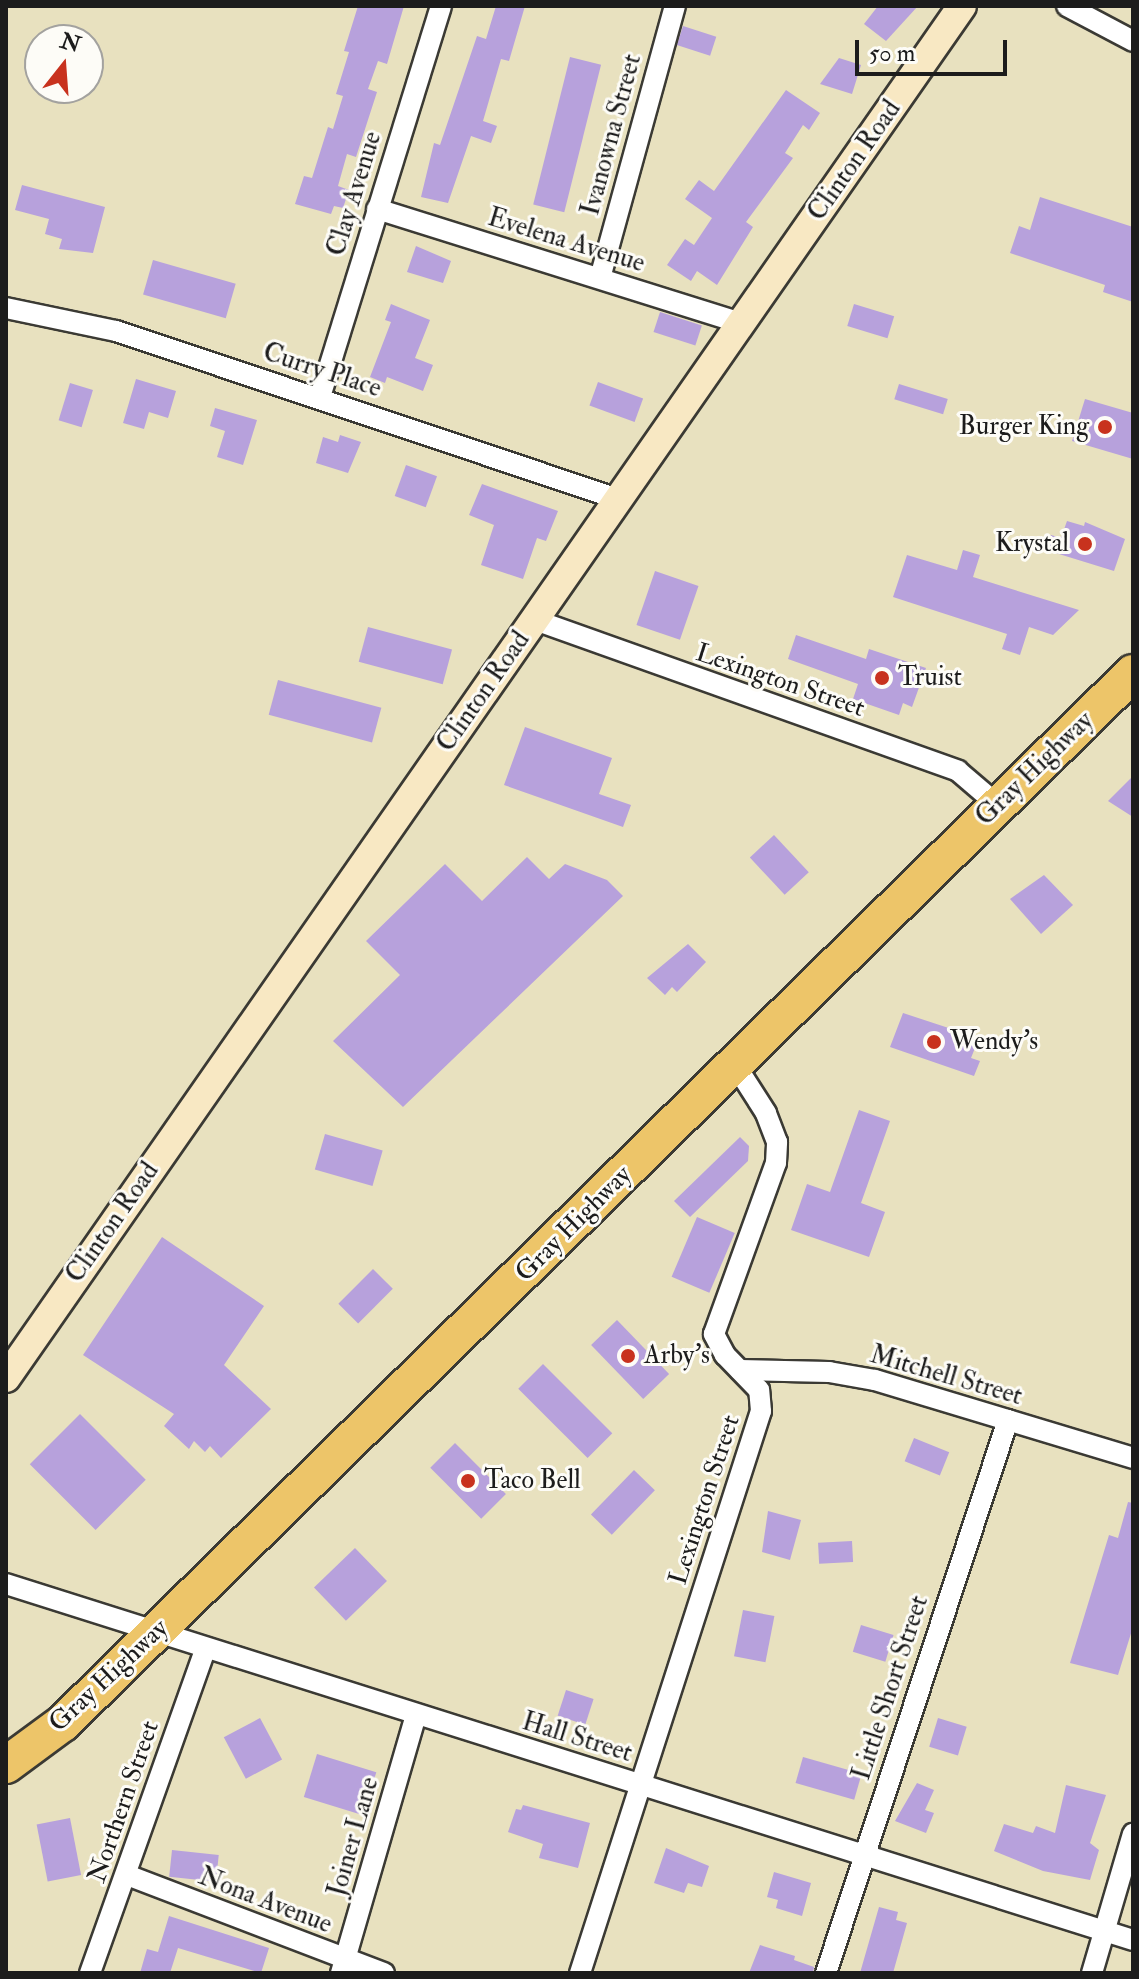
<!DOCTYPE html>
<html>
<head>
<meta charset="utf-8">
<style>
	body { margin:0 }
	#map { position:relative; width:1139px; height:1979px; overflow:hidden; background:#e8e1bf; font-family:"IM FELL Double Pica",serif }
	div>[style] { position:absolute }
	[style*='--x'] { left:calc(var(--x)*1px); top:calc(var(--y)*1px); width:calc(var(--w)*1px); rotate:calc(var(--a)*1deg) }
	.building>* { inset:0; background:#b7a1dc; transform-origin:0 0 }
	.roads { filter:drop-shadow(2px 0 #3b3a34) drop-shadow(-2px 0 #3b3a34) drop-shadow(0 2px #3b3a34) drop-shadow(0 -2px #3b3a34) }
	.street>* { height:20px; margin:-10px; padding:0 10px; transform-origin:10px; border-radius:10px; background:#fff }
	.secondary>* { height:28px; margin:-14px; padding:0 14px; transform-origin:14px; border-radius:14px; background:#f8e8c3 }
	.highway>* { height:36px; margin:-18px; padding:0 18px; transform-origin:18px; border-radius:18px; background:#edc569 }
	.dots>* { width:22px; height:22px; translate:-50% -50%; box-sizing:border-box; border:4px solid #fdfcf7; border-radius:50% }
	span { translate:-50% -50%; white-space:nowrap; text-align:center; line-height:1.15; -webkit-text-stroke:6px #fdfcf7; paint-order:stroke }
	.street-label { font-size:26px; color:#1c1c1c }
	.poi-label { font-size:26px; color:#1c1c1c }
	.right { translate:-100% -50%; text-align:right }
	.left { translate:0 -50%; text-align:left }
	.frame { position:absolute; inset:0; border:8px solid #1c1c1c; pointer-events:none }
	.north { position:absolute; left:24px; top:24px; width:80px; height:80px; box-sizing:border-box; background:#fdfcf7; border:2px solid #a3a29f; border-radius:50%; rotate:17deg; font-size:22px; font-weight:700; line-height:32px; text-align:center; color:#1c1c1c }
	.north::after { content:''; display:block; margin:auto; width:28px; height:36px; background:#c8321e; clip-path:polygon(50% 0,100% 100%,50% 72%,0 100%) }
	.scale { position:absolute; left:855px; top:40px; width:152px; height:36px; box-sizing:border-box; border:4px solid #1c1c1c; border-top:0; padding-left:10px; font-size:24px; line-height:28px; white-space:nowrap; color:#1c1c1c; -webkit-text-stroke:6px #fdfcf7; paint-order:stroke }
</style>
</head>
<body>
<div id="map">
	<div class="building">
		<div style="clip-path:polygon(358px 6px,404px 6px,387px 64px,378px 61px,368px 89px,377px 92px,356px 157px,347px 154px,338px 186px,349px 190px,343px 208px,334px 206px,331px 214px,295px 204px,304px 176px,312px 178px,328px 127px,333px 129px,343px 96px,336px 94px,349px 52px,344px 51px)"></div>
		<div style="clip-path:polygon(496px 6px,525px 6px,509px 61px,501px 59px,483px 121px,497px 126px,491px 143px,471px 136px,448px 203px,421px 197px,434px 143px,440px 145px,477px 36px,486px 39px)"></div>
		<div style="clip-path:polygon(878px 6px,918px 6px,886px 41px,864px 24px)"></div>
		<div style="left:683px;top:26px;width:35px;height:20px;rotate:18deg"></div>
		<div style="left:570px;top:57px;width:32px;height:152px;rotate:14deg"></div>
		<div style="clip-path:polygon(839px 58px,861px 65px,852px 94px,820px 84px)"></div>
		<div style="clip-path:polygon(786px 90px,820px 113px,809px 130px,803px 125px,785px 153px,793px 158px,746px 222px,753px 227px,717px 285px,697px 271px,691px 281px,667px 265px,685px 239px,694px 245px,712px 218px,685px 199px,699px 180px,714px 191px)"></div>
		<div style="clip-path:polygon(22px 185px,105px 207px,93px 253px,59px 249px,62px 239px,45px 234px,49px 219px,15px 210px)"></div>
		<div style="clip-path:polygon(1040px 197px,1133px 227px,1133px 302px,1103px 292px,1105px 285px,1010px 253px,1019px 226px,1030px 230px)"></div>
		<div style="clip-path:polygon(416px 246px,451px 261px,443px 283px,407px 272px)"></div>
		<div style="left:153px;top:260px;width:86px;height:36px;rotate:16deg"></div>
		<div style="clip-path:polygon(391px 304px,430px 320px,415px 358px,433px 365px,423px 391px,387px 377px,385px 383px,370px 377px,391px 322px,385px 320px)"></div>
		<div style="left:854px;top:304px;width:42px;height:23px;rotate:17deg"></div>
		<div style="left:660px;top:312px;width:44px;height:21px;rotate:18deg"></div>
		<div style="clip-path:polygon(136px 379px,176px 391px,168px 418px,149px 412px,144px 429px,123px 423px)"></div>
		<div style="left:598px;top:382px;width:48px;height:25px;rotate:20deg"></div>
		<div style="left:70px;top:383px;width:24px;height:39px;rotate:17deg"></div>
		<div style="left:899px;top:384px;width:51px;height:16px;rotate:17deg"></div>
		<div style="clip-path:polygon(1085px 399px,1133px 413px,1133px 459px,1072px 441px)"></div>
		<div style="clip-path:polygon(215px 408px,257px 420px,243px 465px,217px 457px,225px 431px,210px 426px)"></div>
		<div style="clip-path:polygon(340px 435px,361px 442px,348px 473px,316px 463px,323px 437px,338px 442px)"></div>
		<div style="left:406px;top:465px;width:33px;height:33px;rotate:20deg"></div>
		<div style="clip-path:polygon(482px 484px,558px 511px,546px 541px,537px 538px,523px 579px,481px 565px,494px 525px,469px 515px)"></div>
		<div style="clip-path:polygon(1067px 521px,1084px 526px,1085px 522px,1125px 539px,1114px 571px,1046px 550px,1051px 535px,1061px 538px)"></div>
		<div style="clip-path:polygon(963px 550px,980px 555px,973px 577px,1079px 610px,1053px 635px,1029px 627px,1020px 655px,1002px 649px,1007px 634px,893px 597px,907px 555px,957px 570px)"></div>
		<div style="left:655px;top:571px;width:46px;height:57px;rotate:19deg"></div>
		<div style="left:368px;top:627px;width:87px;height:36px;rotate:15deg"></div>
		<div style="clip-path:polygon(796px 635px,866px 659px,869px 649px,926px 668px,912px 707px,903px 703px,899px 715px,853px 699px,858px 684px,788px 659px)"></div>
		<div style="left:278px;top:680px;width:107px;height:36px;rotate:15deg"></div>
		<div style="clip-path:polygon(525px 727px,612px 758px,599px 794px,631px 805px,623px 827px,504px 785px)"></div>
		<div style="clip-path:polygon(1133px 776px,1133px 817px,1108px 801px)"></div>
		<div style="left:774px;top:835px;width:51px;height:33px;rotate:47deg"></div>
		<div style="clip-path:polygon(527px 857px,549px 879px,565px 864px,607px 880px,623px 896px,403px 1107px,333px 1041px,400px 975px,366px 941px,445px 864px,482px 901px)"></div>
		<div style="clip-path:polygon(1044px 875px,1073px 905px,1041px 934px,1010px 899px)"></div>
		<div style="clip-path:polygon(688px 944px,706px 962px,677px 992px,672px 987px,665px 995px,647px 978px)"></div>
		<div style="clip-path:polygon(903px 1013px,979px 1038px,971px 1058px,980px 1061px,974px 1076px,890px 1047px)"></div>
		<div style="clip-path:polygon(859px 1110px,890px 1121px,861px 1203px,885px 1212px,869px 1257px,791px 1230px,807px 1184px,830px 1192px)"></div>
		<div style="left:325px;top:1134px;width:60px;height:37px;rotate:16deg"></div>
		<div style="clip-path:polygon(740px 1137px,749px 1146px,748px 1161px,690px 1217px,674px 1201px)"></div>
		<div style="left:697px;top:1217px;width:41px;height:65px;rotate:23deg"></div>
		<div style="clip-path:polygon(162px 1237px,264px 1306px,224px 1365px,271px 1409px,221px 1458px,210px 1446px,205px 1452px,194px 1441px,189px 1449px,164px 1426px,174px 1414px,83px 1355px)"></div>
		<div style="left:373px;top:1269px;width:28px;height:49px;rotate:45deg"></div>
		<div style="left:617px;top:1320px;width:75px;height:36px;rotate:46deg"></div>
		<div style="left:543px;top:1364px;width:98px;height:35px;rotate:45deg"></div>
		<div style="left:80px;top:1414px;width:93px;height:71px;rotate:45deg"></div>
		<div style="left:914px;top:1438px;width:38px;height:25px;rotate:22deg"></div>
		<div style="left:455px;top:1443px;width:72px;height:35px;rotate:45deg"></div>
		<div style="left:634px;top:1470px;width:29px;height:62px;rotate:44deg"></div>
		<div style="clip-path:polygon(1128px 1502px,1133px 1503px,1133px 1627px,1118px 1675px,1070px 1663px,1109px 1535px,1118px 1538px)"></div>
		<div style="clip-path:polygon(768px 1511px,801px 1520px,790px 1560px,762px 1552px)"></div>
		<div style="left:852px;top:1541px;width:21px;height:34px;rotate:87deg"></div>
		<div style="left:355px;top:1548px;width:46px;height:57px;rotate:46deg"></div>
		<div style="left:743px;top:1610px;width:32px;height:47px;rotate:11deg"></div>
		<div style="left:861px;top:1625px;width:34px;height:28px;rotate:17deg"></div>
		<div style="left:566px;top:1690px;width:29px;height:27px;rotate:18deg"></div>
		<div style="left:260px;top:1718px;width:47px;height:41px;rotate:62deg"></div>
		<div style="left:938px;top:1718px;width:30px;height:30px;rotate:17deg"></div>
		<div style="left:317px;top:1754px;width:62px;height:45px;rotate:17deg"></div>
		<div style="left:803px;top:1757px;width:61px;height:27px;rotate:16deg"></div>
		<div style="clip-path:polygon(917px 1783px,934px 1790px,925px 1810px,934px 1813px,926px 1833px,895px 1821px)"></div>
		<div style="clip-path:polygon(1066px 1785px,1106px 1795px,1090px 1843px,1099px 1850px,1090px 1880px,1043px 1871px,994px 1851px,1004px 1824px,1033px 1833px,1036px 1826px,1055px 1833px)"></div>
		<div style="clip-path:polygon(523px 1805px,590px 1823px,578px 1868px,539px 1858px,543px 1844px,508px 1832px,516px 1809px,521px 1810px)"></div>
		<div style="left:70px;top:1818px;width:58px;height:34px;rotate:79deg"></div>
		<div style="clip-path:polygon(666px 1848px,709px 1866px,702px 1887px,688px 1883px,684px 1893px,654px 1883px)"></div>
		<div style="left:172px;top:1850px;width:47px;height:27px;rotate:6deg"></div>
		<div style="clip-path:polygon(774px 1872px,811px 1883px,802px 1916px,776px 1908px,778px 1900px,767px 1897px)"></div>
		<div style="clip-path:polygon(879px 1907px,898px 1912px,896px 1920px,907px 1923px,893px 1973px,860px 1973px)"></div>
		<div style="clip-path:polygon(169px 1916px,269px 1948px,261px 1973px,178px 1948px,170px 1973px,140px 1973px,147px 1949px,158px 1952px)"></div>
		<div style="clip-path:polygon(760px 1945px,795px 1956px,794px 1960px,814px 1967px,813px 1973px,749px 1973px)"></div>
	</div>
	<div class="roads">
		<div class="street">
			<div style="--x:1067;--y:6;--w:75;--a:27.9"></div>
			<div style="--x:377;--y:209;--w:380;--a:17.4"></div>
			<div style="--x:600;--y:278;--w:282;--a:-74.6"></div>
			<div style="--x:6;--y:308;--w:112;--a:11.8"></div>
			<div style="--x:116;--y:331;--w:529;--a:18.5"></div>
			<div style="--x:320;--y:397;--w:409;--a:-72.8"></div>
			<div style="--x:535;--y:620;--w:449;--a:19.6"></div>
			<div style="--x:958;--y:771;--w:54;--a:40.5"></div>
			<div style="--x:740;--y:1370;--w:89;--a:1.3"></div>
			<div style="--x:829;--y:1372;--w:47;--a:9.9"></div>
			<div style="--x:875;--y:1380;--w:270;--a:16.8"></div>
			<div style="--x:6;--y:1584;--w:1182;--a:17.53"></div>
			<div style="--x:127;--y:1875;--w:275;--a:20.9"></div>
			<div style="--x:90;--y:1973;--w:345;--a:-70.4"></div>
			<div style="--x:341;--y:1973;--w:269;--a:-73.8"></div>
			<div style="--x:580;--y:1973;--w:590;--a:-72.15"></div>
			<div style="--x:761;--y:1411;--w:21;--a:-95"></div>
			<div style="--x:759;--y:1390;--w:49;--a:-134.2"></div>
			<div style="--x:725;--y:1355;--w:24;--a:-118"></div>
			<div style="--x:714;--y:1334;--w:182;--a:-70.1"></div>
			<div style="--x:776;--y:1163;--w:21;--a:-87"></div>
			<div style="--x:777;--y:1142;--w:31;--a:-111"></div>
			<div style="--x:766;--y:1113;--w:59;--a:-122.6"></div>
			<div style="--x:826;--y:1973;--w:582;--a:-71.78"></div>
			<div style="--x:1092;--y:1973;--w:145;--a:-73.6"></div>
		</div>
		<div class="secondary">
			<div style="--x:6;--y:1378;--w:1672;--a:-55.13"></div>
		</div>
		<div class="highway">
			<div style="--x:6;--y:1765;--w:71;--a:-36.4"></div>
			<div style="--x:63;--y:1723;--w:1499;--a:-44.46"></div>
		</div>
	</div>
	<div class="dots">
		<div style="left:1105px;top:427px;background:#c8321e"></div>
		<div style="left:1085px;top:544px;background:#c8321e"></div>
		<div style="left:882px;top:678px;background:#c8321e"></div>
		<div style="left:934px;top:1042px;background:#c8321e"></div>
		<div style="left:628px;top:1356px;background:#c8321e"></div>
		<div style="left:468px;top:1481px;background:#c8321e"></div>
	</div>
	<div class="street-label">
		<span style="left:612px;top:135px;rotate:-75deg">Ivanowna Street</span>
		<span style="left:855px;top:161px;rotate:-55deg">Clinton Road</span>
		<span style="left:355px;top:194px;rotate:-73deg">Clay Avenue</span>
		<span style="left:566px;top:241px;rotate:17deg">Evelena Avenue</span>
		<span style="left:322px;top:371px;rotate:18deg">Curry Place</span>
		<span style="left:780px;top:681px;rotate:19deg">Lexington Street</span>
		<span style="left:484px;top:692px;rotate:-55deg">Clinton Road</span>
		<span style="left:1035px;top:769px;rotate:-44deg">Gray Highway</span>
		<span style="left:113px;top:1223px;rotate:-55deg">Clinton Road</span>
		<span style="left:574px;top:1224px;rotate:-45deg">Gray Highway</span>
		<span style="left:946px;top:1376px;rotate:16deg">Mitchell Street</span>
		<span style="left:705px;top:1500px;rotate:-72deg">Lexington Street</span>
		<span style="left:109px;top:1676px;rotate:-43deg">Gray Highway</span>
		<span style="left:891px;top:1688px;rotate:-72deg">Little Short Street</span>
		<span style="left:577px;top:1738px;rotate:17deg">Hall Street</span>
		<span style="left:124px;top:1802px;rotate:-71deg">Northern Street</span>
		<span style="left:354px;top:1837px;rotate:-74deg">Joiner Lane</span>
		<span style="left:265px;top:1901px;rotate:21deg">Nona Avenue</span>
	</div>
	<div class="poi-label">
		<span class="right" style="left:1089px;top:427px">Burger King</span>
		<span class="right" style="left:1069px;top:544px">Krystal</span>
		<span class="left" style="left:898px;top:678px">Truist</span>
		<span class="left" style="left:950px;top:1042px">Wendy's</span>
		<span class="left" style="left:644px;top:1356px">Arby's</span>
		<span class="left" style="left:484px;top:1481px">Taco Bell</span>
	</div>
	<div class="frame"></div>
	<div class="north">N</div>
	<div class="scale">50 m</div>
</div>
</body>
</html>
